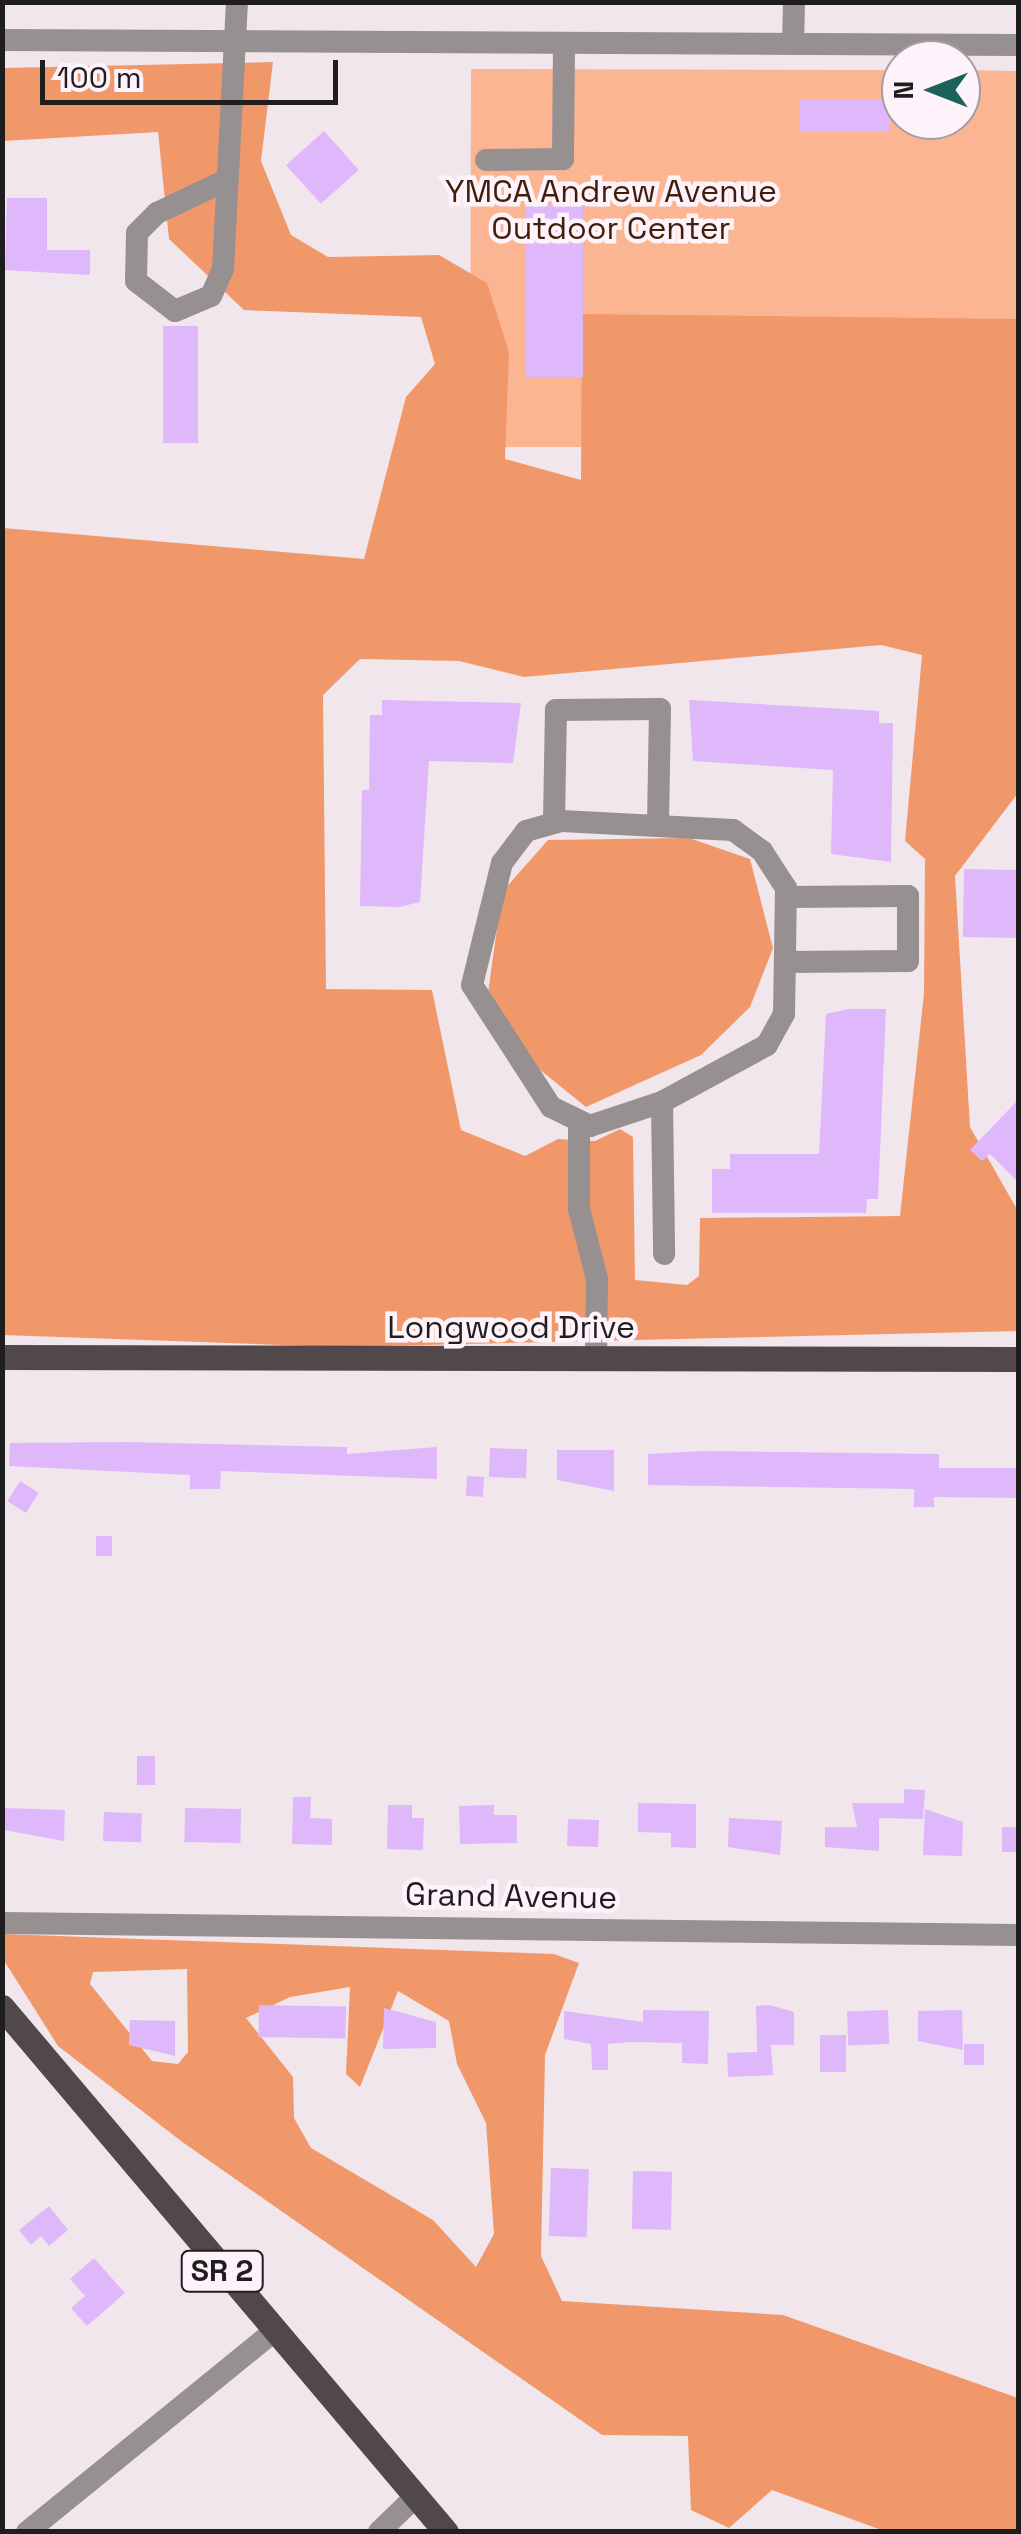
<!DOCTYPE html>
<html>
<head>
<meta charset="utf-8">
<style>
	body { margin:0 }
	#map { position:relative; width:1021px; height:2534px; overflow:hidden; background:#f1e6ec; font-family:"Space Grotesk",sans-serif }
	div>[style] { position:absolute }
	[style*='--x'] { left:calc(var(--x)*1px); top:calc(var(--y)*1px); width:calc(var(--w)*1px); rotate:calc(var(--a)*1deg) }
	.green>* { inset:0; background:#fbb592 }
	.forest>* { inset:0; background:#f1986b }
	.building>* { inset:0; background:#deb8fa; transform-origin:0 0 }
	.minor>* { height:22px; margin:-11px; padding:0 11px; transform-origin:11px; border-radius:11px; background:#969090 }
	.major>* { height:25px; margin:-12.5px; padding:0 12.5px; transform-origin:12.5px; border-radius:12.5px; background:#514849 }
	span { translate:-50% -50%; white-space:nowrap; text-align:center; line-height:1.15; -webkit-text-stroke:9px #fef3fa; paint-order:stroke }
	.shield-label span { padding:2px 8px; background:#fef3fa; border:2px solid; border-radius:8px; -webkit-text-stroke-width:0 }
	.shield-label { font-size:30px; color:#201d1f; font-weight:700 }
	.park-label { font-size:32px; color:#411e0b }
	.street-label { font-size:32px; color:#201d1f }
	.frame { position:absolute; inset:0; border:5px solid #201d1f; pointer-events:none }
	.north { position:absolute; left:881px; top:40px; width:100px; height:100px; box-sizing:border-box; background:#fef3fa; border:2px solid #a59da2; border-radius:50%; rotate:270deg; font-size:28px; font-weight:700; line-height:40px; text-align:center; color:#201d1f }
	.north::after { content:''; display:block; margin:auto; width:35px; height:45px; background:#1a6358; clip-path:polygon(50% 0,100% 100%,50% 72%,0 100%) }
	.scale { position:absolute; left:40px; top:60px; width:298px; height:45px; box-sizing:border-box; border:5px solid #201d1f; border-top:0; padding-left:12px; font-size:30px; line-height:35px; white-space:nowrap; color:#201d1f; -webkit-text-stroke:8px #fef3fa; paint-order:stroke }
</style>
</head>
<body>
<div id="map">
	<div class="green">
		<div style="clip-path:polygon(471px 69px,901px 70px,901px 120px,961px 120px,961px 70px,1018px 71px,1018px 342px,664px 447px,470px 447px)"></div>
	</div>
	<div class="forest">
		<div style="clip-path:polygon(evenodd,273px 62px,261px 161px,291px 235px,328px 257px,439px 255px,487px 283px,509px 352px,505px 459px,581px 480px,582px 314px,1018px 319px,1018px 793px,955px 876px,970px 1127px,1018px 1211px,1018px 1331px,336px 1347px,3px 1335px,3px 528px,364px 559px,406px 397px,435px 364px,421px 317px,244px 310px,169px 239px,158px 132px,3px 141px,3px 68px,273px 62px,881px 645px,922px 655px,905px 841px,925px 859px,924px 993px,900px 1216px,700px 1218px,699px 1276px,687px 1285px,635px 1280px,633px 1137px,620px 1129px,595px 1141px,558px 1139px,525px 1156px,461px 1130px,432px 990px,326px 989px,323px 695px,360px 659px,459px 661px,524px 677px,881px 645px)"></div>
		<div style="clip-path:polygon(689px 838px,750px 859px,773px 948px,750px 1007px,701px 1055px,586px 1107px,539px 1069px,488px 993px,502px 892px,548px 840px)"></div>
		<div style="clip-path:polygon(evenodd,3px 1934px,554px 1954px,579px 1963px,545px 2055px,541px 2256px,562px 2301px,783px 2315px,1018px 2398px,1018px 2531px,884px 2531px,772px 2490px,729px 2528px,691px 2510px,688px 2436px,602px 2435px,181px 2141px,58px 2046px,3px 1959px,3px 1934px,187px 1969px,188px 2052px,178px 2064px,152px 2061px,90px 1984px,93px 1972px,187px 1969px,3px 1934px,350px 1987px,346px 2074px,360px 2087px,398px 1991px,449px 2021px,457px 2064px,486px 2123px,494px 2234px,476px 2267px,433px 2220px,311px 2148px,294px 2118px,293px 2077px,246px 2018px,290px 1997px,350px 1987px)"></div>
	</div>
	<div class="building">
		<div style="left:800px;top:99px;width:90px;height:33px"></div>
		<div style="left:324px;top:131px;width:52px;height:51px;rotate:48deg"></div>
		<div style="clip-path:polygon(7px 198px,47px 198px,47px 250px,90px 250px,90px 275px,5px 270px)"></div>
		<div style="left:526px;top:205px;width:57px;height:172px"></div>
		<div style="left:163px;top:326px;width:35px;height:117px"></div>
		<div style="clip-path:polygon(382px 700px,521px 703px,513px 763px,429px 761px,420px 902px,399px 907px,360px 906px,362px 790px,369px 790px,370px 715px,382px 715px)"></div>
		<div style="clip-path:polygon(689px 700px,879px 711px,879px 723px,893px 723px,891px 862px,831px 854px,833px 770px,693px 761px)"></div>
		<div style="left:964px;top:869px;width:54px;height:68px;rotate:1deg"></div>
		<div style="clip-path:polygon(848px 1009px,886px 1009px,878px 1199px,867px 1199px,866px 1213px,712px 1213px,712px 1169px,730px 1169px,730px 1154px,819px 1154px,826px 1014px)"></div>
		<div style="clip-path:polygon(1018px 1100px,1018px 1182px,990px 1154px,982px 1161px,970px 1150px)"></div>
		<div style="clip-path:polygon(126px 1442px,347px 1447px,347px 1454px,437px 1447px,437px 1479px,221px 1471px,220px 1489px,190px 1489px,190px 1475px,9px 1466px,10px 1443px)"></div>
		<div style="left:490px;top:1448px;width:37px;height:29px;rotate:2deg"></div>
		<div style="clip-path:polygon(557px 1450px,614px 1450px,614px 1491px,557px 1480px)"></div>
		<div style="clip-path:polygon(704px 1451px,939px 1454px,939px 1468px,1018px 1468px,1018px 1498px,934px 1497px,934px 1507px,914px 1507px,914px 1489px,648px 1485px,648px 1454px)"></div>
		<div style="left:467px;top:1476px;width:17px;height:20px;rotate:3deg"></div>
		<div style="left:20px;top:1481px;width:22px;height:24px;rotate:32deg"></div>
		<div style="left:96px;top:1536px;width:16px;height:20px"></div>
		<div style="left:137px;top:1756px;width:18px;height:29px"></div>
		<div style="clip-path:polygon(904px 1789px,925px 1790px,923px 1819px,879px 1818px,879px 1851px,825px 1847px,825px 1827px,857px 1827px,852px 1803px,904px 1803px)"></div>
		<div style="clip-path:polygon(293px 1797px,311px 1797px,310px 1818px,332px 1819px,332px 1845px,292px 1844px)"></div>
		<div style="clip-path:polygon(638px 1803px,696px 1804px,696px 1848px,671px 1847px,671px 1833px,638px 1832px)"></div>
		<div style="clip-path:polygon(388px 1805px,412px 1805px,412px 1818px,424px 1818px,423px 1850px,387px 1849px)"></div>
		<div style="clip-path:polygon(494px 1805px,494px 1815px,517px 1815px,517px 1843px,460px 1844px,459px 1806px)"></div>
		<div style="clip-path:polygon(4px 1808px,65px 1810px,64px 1841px,4px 1830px)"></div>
		<div style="left:185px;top:1808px;width:56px;height:34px;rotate:1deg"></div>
		<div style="clip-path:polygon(925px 1809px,963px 1822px,962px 1856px,923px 1855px)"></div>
		<div style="left:104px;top:1812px;width:38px;height:29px;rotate:2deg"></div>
		<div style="clip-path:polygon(729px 1818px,782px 1821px,780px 1855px,728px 1847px)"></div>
		<div style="left:568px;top:1819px;width:31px;height:27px;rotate:2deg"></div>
		<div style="left:1002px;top:1827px;width:16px;height:25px"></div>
		<div style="left:259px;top:2005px;width:87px;height:32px;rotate:1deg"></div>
		<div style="clip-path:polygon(770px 2005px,794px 2012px,794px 2045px,771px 2045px,773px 2075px,728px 2077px,727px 2053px,757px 2052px,756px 2006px)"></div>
		<div style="clip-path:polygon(384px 2008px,436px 2022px,436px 2048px,383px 2049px)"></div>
		<div style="clip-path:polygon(643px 2010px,709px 2011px,708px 2064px,682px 2063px,682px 2043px,630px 2042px,608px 2044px,608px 2070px,592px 2070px,591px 2044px,564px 2039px,564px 2011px,643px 2022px)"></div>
		<div style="left:888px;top:2010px;width:34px;height:41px;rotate:88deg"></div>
		<div style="clip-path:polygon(962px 2010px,963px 2050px,918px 2041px,918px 2011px)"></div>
		<div style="clip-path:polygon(130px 2020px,175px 2021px,175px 2056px,129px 2045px)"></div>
		<div style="left:846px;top:2035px;width:37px;height:26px;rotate:90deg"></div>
		<div style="left:964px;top:2044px;width:20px;height:21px"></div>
		<div style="left:551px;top:2168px;width:38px;height:68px;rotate:2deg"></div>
		<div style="left:633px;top:2171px;width:39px;height:58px;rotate:1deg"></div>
		<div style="clip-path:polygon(49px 2206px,68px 2230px,49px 2246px,41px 2236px,31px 2245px,19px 2230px)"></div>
		<div style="clip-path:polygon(94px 2258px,125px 2293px,87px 2326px,71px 2308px,85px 2296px,70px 2279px)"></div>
	</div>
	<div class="minor">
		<div style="--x:2;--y:40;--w:1016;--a:0.28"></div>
		<div style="--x:793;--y:44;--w:42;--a:-88.6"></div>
		<div style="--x:486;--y:160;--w:77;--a:-0.7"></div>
		<div style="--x:563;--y:159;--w:115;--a:-89.5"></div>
		<div style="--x:222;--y:182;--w:72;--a:154.5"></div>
		<div style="--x:157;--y:213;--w:28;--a:135"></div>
		<div style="--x:137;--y:233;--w:48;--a:91.2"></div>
		<div style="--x:136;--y:281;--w:49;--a:37.6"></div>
		<div style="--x:175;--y:311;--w:39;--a:-23"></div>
		<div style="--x:211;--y:296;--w:30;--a:-66"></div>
		<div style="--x:223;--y:269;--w:267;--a:-87"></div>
		<div style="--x:562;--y:821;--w:171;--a:3"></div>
		<div style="--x:733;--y:830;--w:36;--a:36"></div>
		<div style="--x:762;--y:851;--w:44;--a:57"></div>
		<div style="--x:786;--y:888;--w:126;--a:90.9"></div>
		<div style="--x:784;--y:1014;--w:35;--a:119"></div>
		<div style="--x:767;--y:1045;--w:119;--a:151.5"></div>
		<div style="--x:662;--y:1102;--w:76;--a:161.6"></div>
		<div style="--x:590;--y:1126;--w:43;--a:-154"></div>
		<div style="--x:551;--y:1107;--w:145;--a:-122.9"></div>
		<div style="--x:472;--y:985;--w:126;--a:-76.2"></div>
		<div style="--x:502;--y:863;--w:40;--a:-53"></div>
		<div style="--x:526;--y:831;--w:37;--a:-16"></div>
		<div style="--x:554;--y:822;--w:112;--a:-89"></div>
		<div style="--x:556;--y:710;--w:104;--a:-0.6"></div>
		<div style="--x:660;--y:709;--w:112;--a:91"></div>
		<div style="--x:786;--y:897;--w:122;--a:-0.5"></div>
		<div style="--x:908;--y:896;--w:65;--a:90"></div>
		<div style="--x:908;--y:961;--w:122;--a:179.5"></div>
		<div style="--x:662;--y:1102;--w:152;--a:89.2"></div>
		<div style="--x:579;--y:1124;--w:85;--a:90"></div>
		<div style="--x:579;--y:1209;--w:72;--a:75.6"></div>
		<div style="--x:597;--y:1279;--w:81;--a:90.7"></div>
		<div style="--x:2;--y:1923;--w:1016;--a:0.68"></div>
		<div style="--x:27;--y:2532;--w:316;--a:-39.1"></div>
		<div style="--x:379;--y:2532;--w:50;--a:-44.2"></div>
	</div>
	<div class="major">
		<div style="--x:2;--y:1357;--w:1016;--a:0.11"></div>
		<div style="--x:2;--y:2007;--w:688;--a:49.78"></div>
	</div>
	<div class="shield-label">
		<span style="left:222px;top:2271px">SR 2</span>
	</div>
	<div class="park-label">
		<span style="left:611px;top:210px">YMCA Andrew Avenue<br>Outdoor Center</span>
	</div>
	<div class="street-label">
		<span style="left:511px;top:1327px">Longwood Drive</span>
		<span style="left:511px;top:1896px;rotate:1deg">Grand Avenue</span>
	</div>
	<div class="frame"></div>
	<div class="north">N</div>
	<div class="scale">100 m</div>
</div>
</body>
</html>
